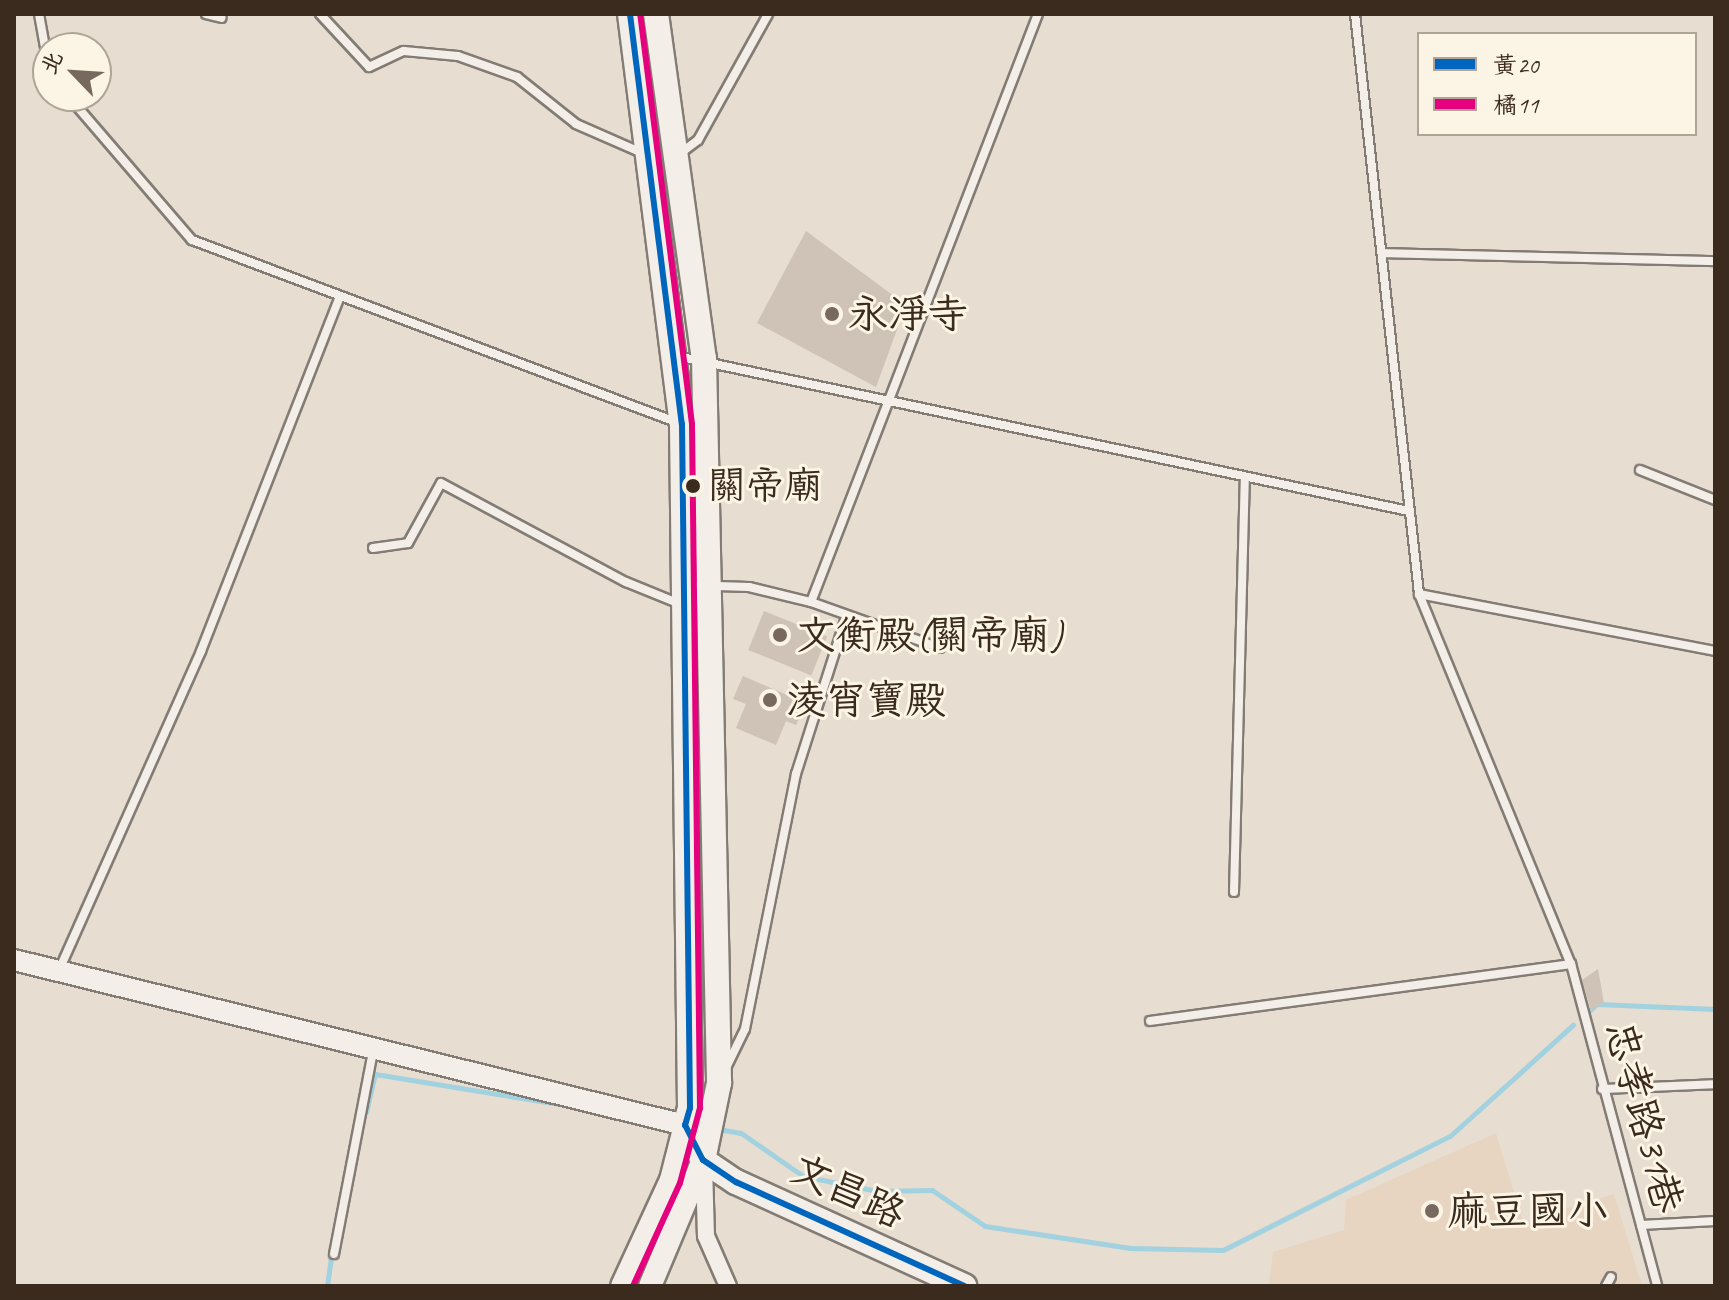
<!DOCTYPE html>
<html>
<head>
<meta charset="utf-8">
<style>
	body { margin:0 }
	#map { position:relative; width:1729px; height:1300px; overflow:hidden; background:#e7ddd1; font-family:Caveat,"LXGW WenKai TC",sans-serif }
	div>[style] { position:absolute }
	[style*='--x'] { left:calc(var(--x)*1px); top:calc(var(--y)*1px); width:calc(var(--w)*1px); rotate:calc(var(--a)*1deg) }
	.built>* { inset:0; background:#e8d5c1 }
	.stream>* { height:5px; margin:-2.5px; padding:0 2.5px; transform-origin:2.5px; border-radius:2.5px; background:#a2d1df }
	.building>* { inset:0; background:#cfc2b6; transform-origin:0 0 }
	.roads { filter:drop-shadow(2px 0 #837c74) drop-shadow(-2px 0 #837c74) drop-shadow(0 2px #837c74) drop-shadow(0 -2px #837c74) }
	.service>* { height:8px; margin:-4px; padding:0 4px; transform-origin:4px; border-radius:4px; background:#f3efe8 }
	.minor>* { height:16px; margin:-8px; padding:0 8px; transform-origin:8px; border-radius:8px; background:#f3efe8 }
	.tertiary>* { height:20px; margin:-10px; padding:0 10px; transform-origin:10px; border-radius:10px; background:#f3efe8 }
	.secondary>* { height:22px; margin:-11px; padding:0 11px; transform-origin:11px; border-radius:11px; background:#f3efe8 }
	.primary>* { height:24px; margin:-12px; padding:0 12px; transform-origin:12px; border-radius:12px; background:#f3efe8 }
	.bus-1>* { height:6px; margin:-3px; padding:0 3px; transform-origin:3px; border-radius:3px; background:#0065bd }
	.bus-2>* { height:6px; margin:-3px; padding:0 3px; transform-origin:3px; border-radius:3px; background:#e5007d }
	.dots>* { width:22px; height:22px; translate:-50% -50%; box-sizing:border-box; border:4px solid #fcf5e5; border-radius:50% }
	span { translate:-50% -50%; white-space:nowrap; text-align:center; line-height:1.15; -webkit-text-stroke:6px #fcf5e5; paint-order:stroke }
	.bus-label { font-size:38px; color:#3b2a1e }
	.left { translate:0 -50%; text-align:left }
	.poi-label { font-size:40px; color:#3b2a1e }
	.street-label { font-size:40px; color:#3b2a1e }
	.frame { position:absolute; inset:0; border:16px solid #3b2a1e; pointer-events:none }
	.legend { position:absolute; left:1417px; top:32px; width:280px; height:104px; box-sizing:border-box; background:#fcf5e5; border:2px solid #afa495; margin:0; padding:10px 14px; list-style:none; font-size:24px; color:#3b2a1e }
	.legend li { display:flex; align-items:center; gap:16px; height:40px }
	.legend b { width:40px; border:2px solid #afa495 }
	.north { position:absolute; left:32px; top:32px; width:80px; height:80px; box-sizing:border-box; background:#fcf5e5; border:2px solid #afa495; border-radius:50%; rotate:295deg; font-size:22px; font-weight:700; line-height:32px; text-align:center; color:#3b2a1e }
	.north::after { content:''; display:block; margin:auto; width:28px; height:36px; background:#77695d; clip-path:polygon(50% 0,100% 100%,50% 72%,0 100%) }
</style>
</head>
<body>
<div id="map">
	<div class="built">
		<div style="clip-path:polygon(1496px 1133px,1523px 1222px,1614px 1194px,1642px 1286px,1269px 1286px,1273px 1252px,1344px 1230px,1346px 1200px)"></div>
	</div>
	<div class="stream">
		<div style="--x:1588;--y:1012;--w:12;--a:-42"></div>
		<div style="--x:1597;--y:1004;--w:118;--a:2.4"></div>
		<div style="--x:366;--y:1112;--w:39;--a:-77"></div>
		<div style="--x:375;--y:1074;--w:185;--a:9.3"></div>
		<div style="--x:718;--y:1129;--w:23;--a:10"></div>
		<div style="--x:741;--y:1133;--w:75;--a:34.7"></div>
		<div style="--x:803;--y:1176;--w:76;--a:11.5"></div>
		<div style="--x:877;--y:1191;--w:55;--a:-1"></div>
		<div style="--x:932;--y:1190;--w:64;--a:34.2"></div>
		<div style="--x:985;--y:1226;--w:147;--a:8.6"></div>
		<div style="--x:1130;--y:1248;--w:93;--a:1.2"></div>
		<div style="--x:1223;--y:1250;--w:254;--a:-26.7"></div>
		<div style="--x:1450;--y:1136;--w:166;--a:-42.1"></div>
		<div style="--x:327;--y:1286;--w:34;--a:-82"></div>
	</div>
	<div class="building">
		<div style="clip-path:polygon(806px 231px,906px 305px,876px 387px,757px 323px)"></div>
		<div style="left:764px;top:611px;width:68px;height:42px;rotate:22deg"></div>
		<div style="clip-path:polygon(743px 676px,806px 703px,796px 725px,786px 721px,776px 745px,736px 728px,746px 704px,733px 699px)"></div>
		<div style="clip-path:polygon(1598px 969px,1604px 1003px,1591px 1010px,1582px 980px)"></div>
	</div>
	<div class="roads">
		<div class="service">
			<div style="--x:39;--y:14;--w:51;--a:79.8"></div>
			<div style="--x:206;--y:14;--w:16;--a:14"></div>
			<div style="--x:320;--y:14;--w:72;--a:47.2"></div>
			<div style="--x:369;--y:67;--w:38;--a:-25"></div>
			<div style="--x:404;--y:51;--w:54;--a:5.3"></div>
			<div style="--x:458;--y:56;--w:63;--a:19.6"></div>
			<div style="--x:517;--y:77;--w:75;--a:38.5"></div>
			<div style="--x:576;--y:124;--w:72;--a:23.7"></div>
			<div style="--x:1355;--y:14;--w:584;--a:83.7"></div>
			<div style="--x:1419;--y:594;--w:400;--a:67.7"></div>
			<div style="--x:1571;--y:964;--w:333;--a:75"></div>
			<div style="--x:68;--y:96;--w:190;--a:49.3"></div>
			<div style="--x:192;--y:240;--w:517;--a:20.61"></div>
			<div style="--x:678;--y:155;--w:25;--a:-37"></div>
			<div style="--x:698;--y:140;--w:144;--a:-60.9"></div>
			<div style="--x:1383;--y:253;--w:332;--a:1.4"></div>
			<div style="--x:677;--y:356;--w:748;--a:11.96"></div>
			<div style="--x:1640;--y:470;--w:81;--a:21.8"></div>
			<div style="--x:373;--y:548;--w:35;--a:-8"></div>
			<div style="--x:408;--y:543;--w:68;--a:-61.2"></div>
			<div style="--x:441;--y:483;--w:210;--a:28.2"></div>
			<div style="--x:626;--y:582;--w:58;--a:22.2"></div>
			<div style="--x:685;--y:585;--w:64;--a:1.8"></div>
			<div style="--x:749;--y:587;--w:64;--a:13.6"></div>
			<div style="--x:811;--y:602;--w:137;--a:19.6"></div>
			<div style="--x:1419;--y:594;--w:301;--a:10.9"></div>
			<div style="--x:811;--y:602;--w:630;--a:-68.89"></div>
			<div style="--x:1234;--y:892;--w:413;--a:-88.5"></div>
			<div style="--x:60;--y:968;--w:347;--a:-66"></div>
			<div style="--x:201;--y:651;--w:379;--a:-68.6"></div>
			<div style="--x:1150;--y:1021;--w:425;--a:-7.7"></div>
			<div style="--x:726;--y:1068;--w:43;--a:-64"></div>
			<div style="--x:745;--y:1029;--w:260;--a:-78.7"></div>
			<div style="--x:796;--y:774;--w:165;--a:-72.3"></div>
			<div style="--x:1602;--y:1089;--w:113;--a:-2.5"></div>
			<div style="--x:1641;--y:1225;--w:74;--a:-3.1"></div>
			<div style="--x:334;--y:1254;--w:207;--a:-79.1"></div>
			<div style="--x:1606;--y:1286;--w:10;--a:-61"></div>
		</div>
		<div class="minor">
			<div style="--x:704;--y:1166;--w:70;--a:88.4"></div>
			<div style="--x:706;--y:1236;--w:55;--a:66.3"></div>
		</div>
		<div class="tertiary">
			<div style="--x:14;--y:960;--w:691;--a:13.82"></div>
		</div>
		<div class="secondary">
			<div style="--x:622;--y:1286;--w:117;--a:-65.2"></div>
			<div style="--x:671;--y:1180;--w:57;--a:-75.7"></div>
			<div style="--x:650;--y:1286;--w:137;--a:-67.2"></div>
		</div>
		<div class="primary">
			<div style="--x:630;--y:14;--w:413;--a:82.8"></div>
			<div style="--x:682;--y:424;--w:684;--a:89.33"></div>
			<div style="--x:690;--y:1108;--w:18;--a:106"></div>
			<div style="--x:685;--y:1125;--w:39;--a:63"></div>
			<div style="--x:703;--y:1160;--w:40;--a:34"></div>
			<div style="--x:736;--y:1182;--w:251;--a:24.5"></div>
			<div style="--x:656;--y:14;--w:347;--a:82.1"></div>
			<div style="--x:704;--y:358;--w:725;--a:88.81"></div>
			<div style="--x:719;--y:1083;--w:79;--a:101.7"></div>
		</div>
	</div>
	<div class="bus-1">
		<div style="--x:630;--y:14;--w:413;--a:82.8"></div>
		<div style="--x:682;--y:424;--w:684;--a:89.33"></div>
		<div style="--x:690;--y:1108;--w:18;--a:106"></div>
		<div style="--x:685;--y:1125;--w:39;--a:63"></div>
		<div style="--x:703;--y:1160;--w:40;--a:34"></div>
		<div style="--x:736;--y:1182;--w:251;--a:24.5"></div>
	</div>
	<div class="bus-2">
		<div style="--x:633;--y:1286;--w:113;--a:-65.5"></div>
		<div style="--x:680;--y:1183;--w:78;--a:-75.1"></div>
		<div style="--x:700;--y:1108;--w:684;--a:-90.67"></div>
		<div style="--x:692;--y:424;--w:413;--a:-97.2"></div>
	</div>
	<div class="dots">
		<div style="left:832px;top:314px;background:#77695d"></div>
		<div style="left:693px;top:486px;background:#3b2a1e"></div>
		<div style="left:780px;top:635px;background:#77695d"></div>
		<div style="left:770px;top:700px;background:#77695d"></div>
		<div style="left:1432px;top:1211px;background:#77695d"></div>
	</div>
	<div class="bus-label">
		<span class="left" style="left:708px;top:486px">關帝廟</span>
	</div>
	<div class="poi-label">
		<span class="left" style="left:848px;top:314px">永淨寺</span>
		<span class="left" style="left:796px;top:635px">文衡殿(關帝廟)</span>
		<span class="left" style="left:786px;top:700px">淩宵寶殿</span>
		<span class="left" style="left:1448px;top:1211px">麻豆國小</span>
	</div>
	<div class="street-label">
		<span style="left:1644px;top:1117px;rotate:75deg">忠孝路31巷</span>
		<span style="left:848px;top:1191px;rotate:25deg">文昌路</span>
	</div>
	<div class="frame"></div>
	<ul class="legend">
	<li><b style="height:10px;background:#0065bd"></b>黃20</li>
	<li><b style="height:10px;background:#e5007d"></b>橘11</li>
	</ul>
	<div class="north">北</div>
</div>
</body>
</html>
